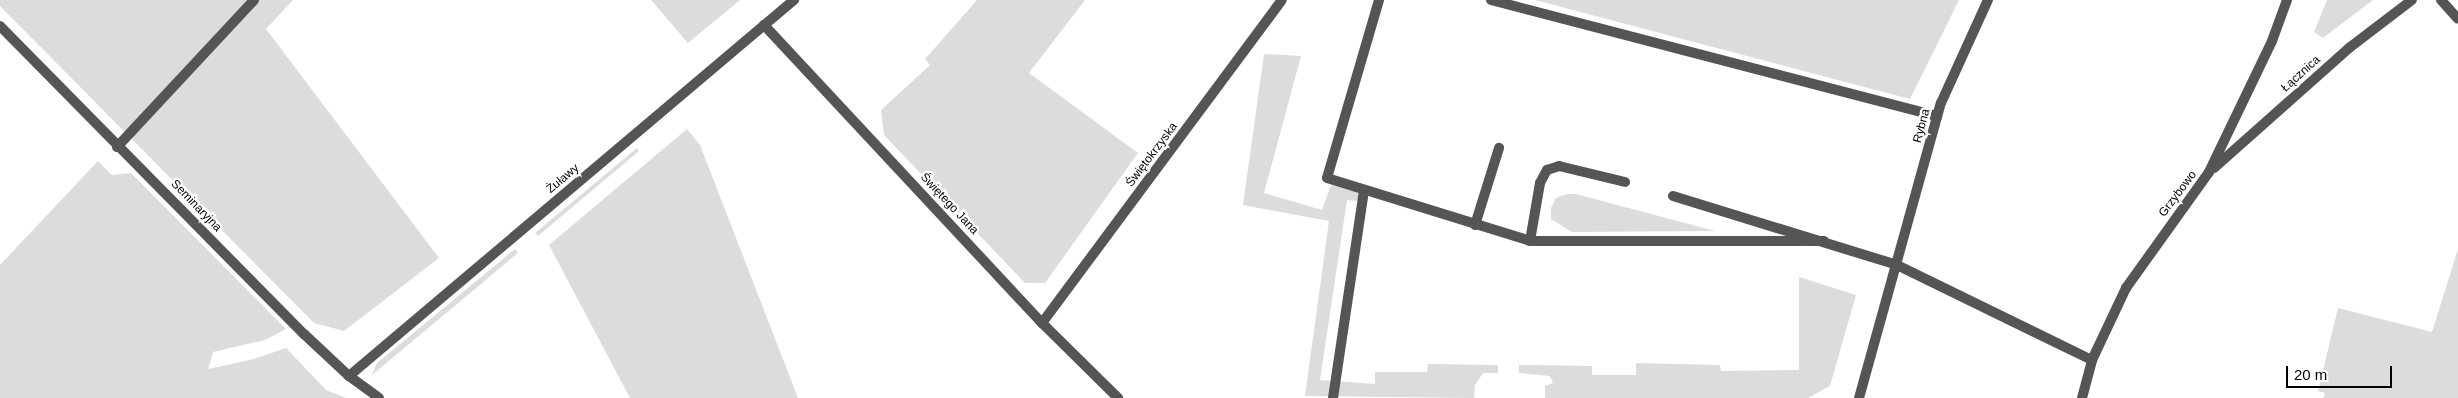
<!DOCTYPE html>
<html>
<head>
<meta charset="utf-8">
<style>
	body { margin:0 }
	#map { position:relative; width:2458px; height:398px; overflow:hidden; background:#fff; font-family:Helvetica,sans-serif }
	div>[style] { position:absolute }
	[style*='--x'] { left:calc(var(--x)*1px); top:calc(var(--y)*1px); width:calc(var(--w)*1px); rotate:calc(var(--a)*1deg) }
	.green>* { inset:0; background:#dcdcdc }
	.service>* { height:10px; margin:-5px; padding:0 5px; transform-origin:5px; border-radius:5px; background:#555 }
	.minor>* { height:10px; margin:-5px; padding:0 5px; transform-origin:5px; border-radius:5px; background:#555 }
	span { translate:-50% -50%; white-space:nowrap; text-align:center; line-height:1.15; -webkit-text-stroke:5px #fff; paint-order:stroke }
	.street-label { font-size:12px; color:#000 }
	.scale { position:absolute; left:2286px; top:366px; width:106px; height:22px; box-sizing:border-box; border:2px solid #000; border-top:0; padding-left:6px; font-size:15px; line-height:18px; white-space:nowrap; color:#000; -webkit-text-stroke:4px #fff; paint-order:stroke }
</style>
</head>
<body>
<div id="map">
	<div class="green">
		<div style="clip-path:polygon(0 0,293px 0,266px 29px,439px 258px,344px 331px,314px 323px,0 6px)"></div>
		<div style="clip-path:polygon(651px 0,740px 0,688px 43px)"></div>
		<div style="clip-path:polygon(977px 0,1085px 0,1029px 73px,1138px 153px,1045px 283px,1025px 283px,884px 135px,881px 110px,930px 65px,925px 59px)"></div>
		<div style="clip-path:polygon(1535px 0,1959px 0,1910px 99px)"></div>
		<div style="clip-path:polygon(2327px 0,2373px 0,2323px 38px,2314px 32px)"></div>
		<div style="clip-path:polygon(1264px 54px,1301px 56px,1264px 193px,1322px 210px,1331px 185px,1360px 193px,1358px 201px,1347px 200px,1320px 380px,1375px 384px,1375px 372px,1427px 372px,1428px 364px,1498px 365px,1498px 373px,1483px 373px,1475px 385px,1474px 398px,1305px 396px,1329px 221px,1243px 205px)"></div>
		<div style="clip-path:polygon(687px 129px,700px 145px,798px 398px,630px 398px,549px 245px)"></div>
		<div style="clip-path:polygon(637px 148px,639px 151px,538px 236px,535px 233px)"></div>
		<div style="clip-path:polygon(98px 161px,112px 175px,131px 173px,286px 329px,265px 340px,213px 352px,208px 369px,254px 359px,286px 348px,326px 390px,346px 398px,0 398px,0 265px)"></div>
		<div style="clip-path:polygon(1567px 194px,1576px 194px,1715px 231px,1572px 232px,1551px 219px,1551px 208px,1556px 198px)"></div>
		<div style="clip-path:polygon(515px 249px,518px 253px,372px 375px,377px 363px)"></div>
		<div style="clip-path:polygon(2458px 249px,2458px 398px,2324px 398px,2325px 393px,2318px 391px,2338px 308px,2432px 332px)"></div>
		<div style="clip-path:polygon(1799px 277px,1856px 295px,1830px 386px,1808px 398px,1545px 398px,1545px 386px,1553px 383px,1550px 376px,1519px 373px,1519px 365px,1592px 366px,1592px 375px,1636px 375px,1636px 363px,1720px 365px,1721px 371px,1799px 370px)"></div>
	</div>
	<div class="service">
		<div style="--x:1379;--y:0;--w:185;--a:106.3"></div>
		<div style="--x:1327;--y:178;--w:213;--a:17.2"></div>
		<div style="--x:1530;--y:241;--w:294;--a:0"></div>
		<div style="--x:1491;--y:0;--w:461;--a:14.6"></div>
		<div style="--x:2441;--y:0;--w:25;--a:48"></div>
		<div style="--x:0;--y:26;--w:433;--a:45.4"></div>
		<div style="--x:117;--y:147;--w:201;--a:-47"></div>
		<div style="--x:1673;--y:196;--w:234;--a:17.1"></div>
		<div style="--x:1475;--y:225;--w:81;--a:-72.7"></div>
		<div style="--x:1530;--y:241;--w:59;--a:-80.2"></div>
		<div style="--x:1540;--y:183;--w:15;--a:-62"></div>
		<div style="--x:1547;--y:170;--w:13;--a:-18"></div>
		<div style="--x:1559;--y:166;--w:68;--a:13.6"></div>
		<div style="--x:1333;--y:398;--w:210;--a:-81.5"></div>
	</div>
	<div class="minor">
		<div style="--x:764;--y:25;--w:408;--a:47"></div>
		<div style="--x:1042;--y:323;--w:107;--a:44.6"></div>
		<div style="--x:2214;--y:168;--w:181;--a:-41.6"></div>
		<div style="--x:2349;--y:48;--w:79;--a:-37.3"></div>
		<div style="--x:1897;--y:265;--w:217;--a:26"></div>
		<div style="--x:1042;--y:323;--w:402;--a:-53.4"></div>
		<div style="--x:304;--y:334;--w:62;--a:43"></div>
		<div style="--x:349;--y:376;--w:37;--a:36"></div>
		<div style="--x:349;--y:376;--w:583;--a:-40.2"></div>
		<div style="--x:1859;--y:398;--w:306;--a:-74.5"></div>
		<div style="--x:1941;--y:103;--w:113;--a:-65.5"></div>
		<div style="--x:2082;--y:398;--w:39;--a:-75"></div>
		<div style="--x:2092;--y:360;--w:80;--a:-64.7"></div>
		<div style="--x:2126;--y:288;--w:143;--a:-54.4"></div>
		<div style="--x:2209;--y:172;--w:145;--a:-64.3"></div>
		<div style="--x:2272;--y:41;--w:44;--a:-69.9"></div>
	</div>
	<div class="street-label">
		<span style="left:2301px;top:74px;rotate:-42deg">Łącznica</span>
		<span style="left:1922px;top:126px;rotate:-75deg">Rybna</span>
		<span style="left:1152px;top:155px;rotate:-53deg">Świętokrzyska</span>
		<span style="left:563px;top:179px;rotate:-40deg">Żuławy</span>
		<span style="left:2178px;top:194px;rotate:-53deg">Grzybowo</span>
		<span style="left:949px;top:204px;rotate:47deg">Świętego Jana</span>
		<span style="left:196px;top:206px;rotate:46deg">Seminaryjna</span>
	</div>
	<div class="scale">20 m</div>
</div>
</body>
</html>
